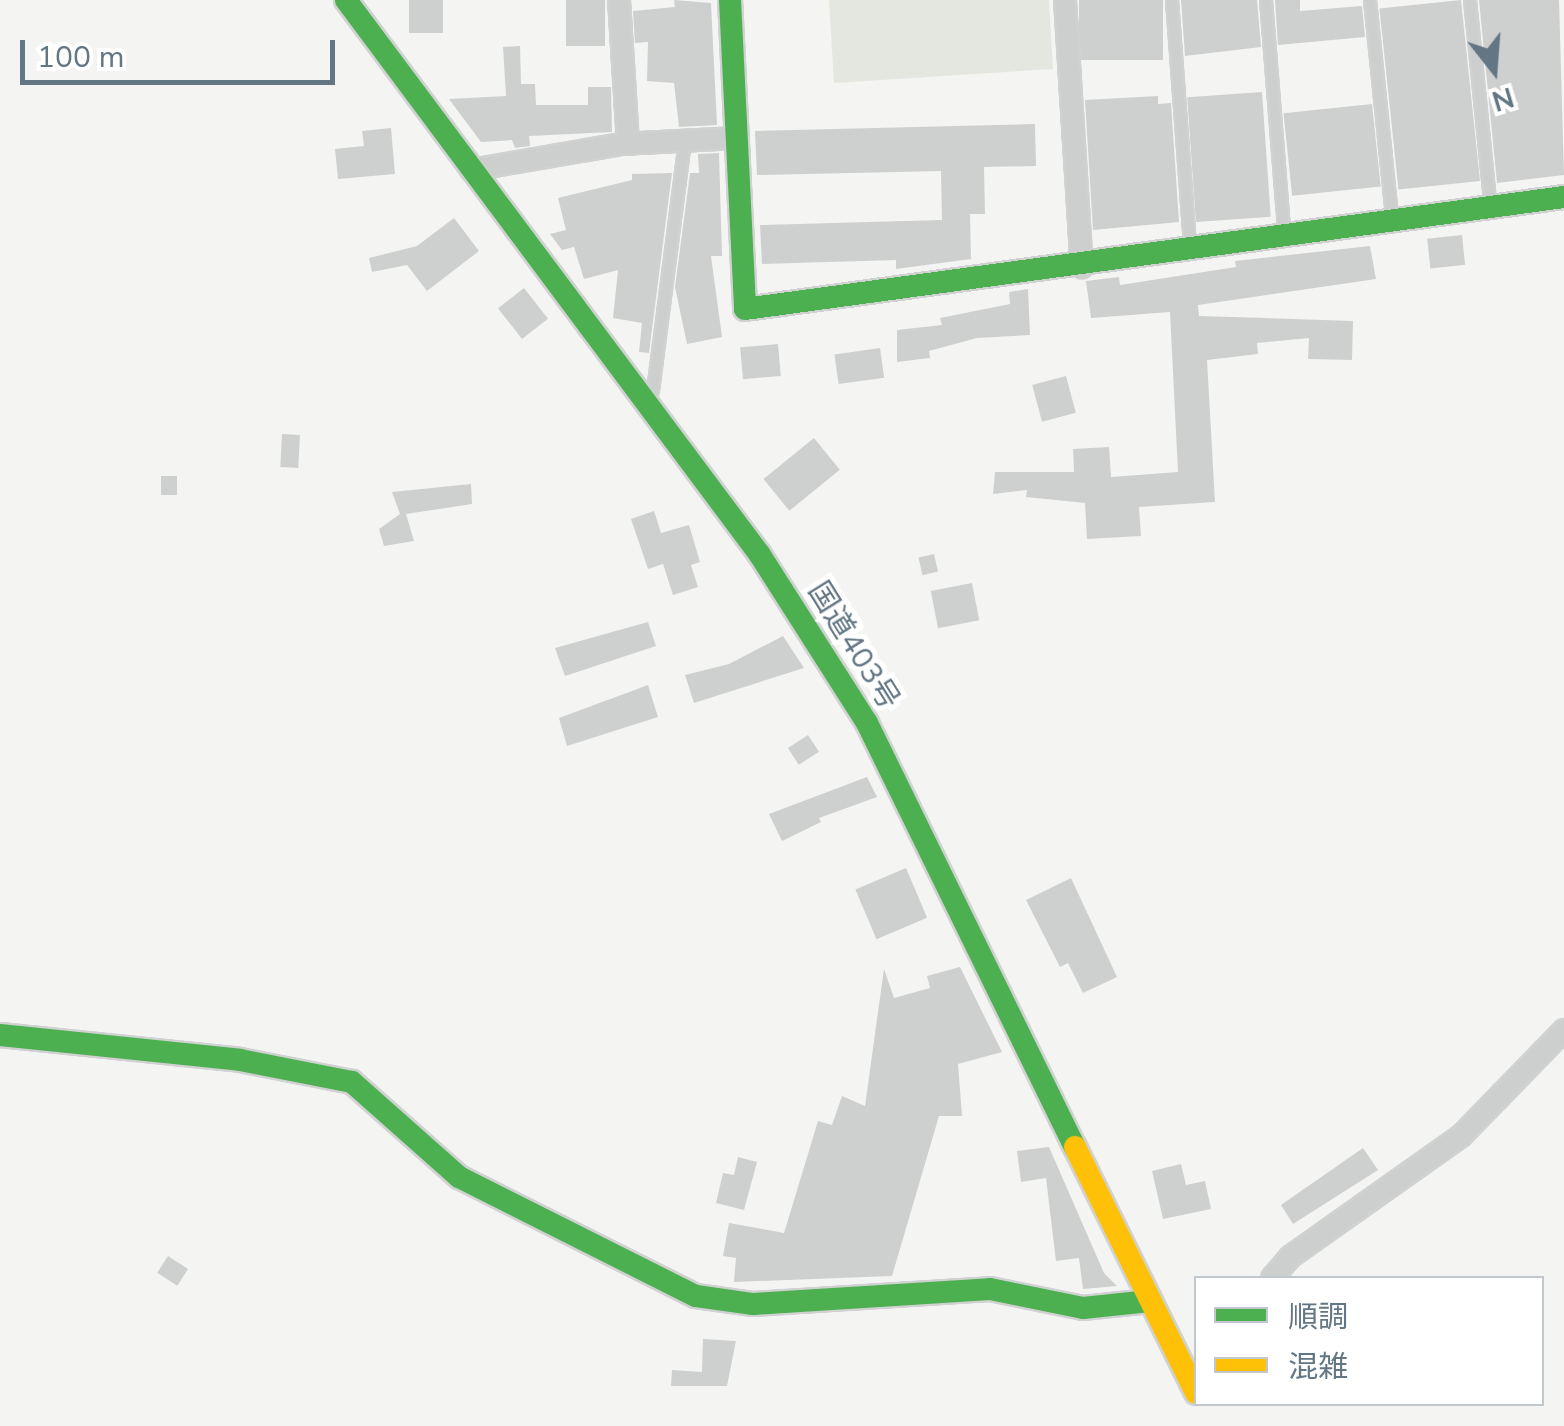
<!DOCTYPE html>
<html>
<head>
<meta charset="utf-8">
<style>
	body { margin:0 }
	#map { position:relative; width:1564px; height:1426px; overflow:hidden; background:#f4f4f2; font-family:"Nunito Sans","Noto Sans JP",sans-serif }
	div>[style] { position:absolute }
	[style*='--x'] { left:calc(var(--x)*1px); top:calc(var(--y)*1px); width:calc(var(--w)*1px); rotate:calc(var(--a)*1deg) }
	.green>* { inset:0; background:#e4e7e0 }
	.building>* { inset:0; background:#ced0d0; transform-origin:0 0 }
	.roads { filter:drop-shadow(2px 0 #d0d2d2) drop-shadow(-2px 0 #d0d2d2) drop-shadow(0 2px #d0d2d2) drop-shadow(0 -2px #d0d2d2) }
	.lane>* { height:10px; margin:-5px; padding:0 5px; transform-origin:5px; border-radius:5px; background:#cdcfcf }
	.street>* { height:20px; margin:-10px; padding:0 10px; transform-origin:10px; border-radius:10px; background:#cdcfcf }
	.fast>* { height:22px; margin:-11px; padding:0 11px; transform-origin:11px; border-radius:11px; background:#4caf50 }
	.slow>* { height:22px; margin:-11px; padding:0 11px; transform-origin:11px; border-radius:11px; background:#ffc107 }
	span { translate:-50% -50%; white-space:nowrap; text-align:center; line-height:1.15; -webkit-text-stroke:10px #fff; paint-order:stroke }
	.street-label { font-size:30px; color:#627684 }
	.legend { position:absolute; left:1194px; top:1276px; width:350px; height:130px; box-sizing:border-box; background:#fff; border:2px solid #c0c8ce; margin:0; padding:12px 18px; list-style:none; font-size:30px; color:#627684 }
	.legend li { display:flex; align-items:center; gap:20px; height:50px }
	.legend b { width:50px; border:2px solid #c0c8ce }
	.north { position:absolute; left:1444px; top:20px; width:100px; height:100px; -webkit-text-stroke:8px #fff; paint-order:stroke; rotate:163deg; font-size:28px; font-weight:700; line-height:40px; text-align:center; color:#627684 }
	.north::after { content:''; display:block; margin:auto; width:35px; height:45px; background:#627684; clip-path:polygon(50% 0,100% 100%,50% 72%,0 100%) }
	.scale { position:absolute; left:20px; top:40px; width:315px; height:45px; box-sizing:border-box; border:5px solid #627684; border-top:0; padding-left:12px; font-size:30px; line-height:35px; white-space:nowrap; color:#627684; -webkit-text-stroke:8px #fff; paint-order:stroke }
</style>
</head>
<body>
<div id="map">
	<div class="green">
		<div style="clip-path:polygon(829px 0,1049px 0,1053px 69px,834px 83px)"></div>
	</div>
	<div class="building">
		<div style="left:409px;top:0;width:34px;height:33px"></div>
		<div style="left:566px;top:0;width:39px;height:46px"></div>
		<div style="clip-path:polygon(674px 0,711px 3px,717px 125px,679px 127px,674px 83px,647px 81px,648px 42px,635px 43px,633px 11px,675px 7px)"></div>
		<div style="left:1079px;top:0;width:84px;height:60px"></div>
		<div style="clip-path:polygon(1181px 0,1257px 0,1261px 47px,1185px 56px)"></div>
		<div style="clip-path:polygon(1275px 0,1300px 0,1300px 11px,1362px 6px,1365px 37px,1278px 45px)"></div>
		<div style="left:1461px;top:0;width:182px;height:82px;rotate:84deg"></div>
		<div style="clip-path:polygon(1479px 0,1559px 0,1564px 175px,1497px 183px)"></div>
		<div style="clip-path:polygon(520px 46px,521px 84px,535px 84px,536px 105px,588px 105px,588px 87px,611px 87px,612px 132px,529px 136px,530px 146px,515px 148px,512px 140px,481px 142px,449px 99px,506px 96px,503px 47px)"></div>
		<div style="left:1262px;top:92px;width:125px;height:75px;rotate:86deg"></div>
		<div style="clip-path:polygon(1158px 96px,1158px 104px,1171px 103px,1179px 222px,1093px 230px,1085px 100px)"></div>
		<div style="left:1372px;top:104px;width:83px;height:89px;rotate:84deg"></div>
		<div style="clip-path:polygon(1035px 124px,1036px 166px,984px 167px,985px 214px,970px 214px,971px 259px,896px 269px,896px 260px,762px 264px,760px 225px,942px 220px,941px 171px,757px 175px,755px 131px)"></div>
		<div style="clip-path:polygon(391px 128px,395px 174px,338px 179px,335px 149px,364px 146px,362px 131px)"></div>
		<div style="clip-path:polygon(719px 153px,722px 256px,711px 256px,722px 337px,687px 344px,675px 287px,690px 173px,699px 173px,698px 154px)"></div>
		<div style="clip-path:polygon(672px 173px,649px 353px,639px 352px,642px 323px,613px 318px,618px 270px,584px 279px,574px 247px,562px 250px,550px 234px,566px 230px,558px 198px,632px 180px,632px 174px)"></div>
		<div style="clip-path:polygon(454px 218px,479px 251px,427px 291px,407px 265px,372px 272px,369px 258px,417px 246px)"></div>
		<div style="left:1462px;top:235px;width:30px;height:35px;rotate:84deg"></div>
		<div style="clip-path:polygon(1370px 246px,1376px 279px,1198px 305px,1199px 316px,1353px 321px,1352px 360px,1308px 359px,1309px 338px,1257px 343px,1258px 354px,1207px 360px,1215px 502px,1139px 507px,1141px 536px,1087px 539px,1085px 503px,1026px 497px,1027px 490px,993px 494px,995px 472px,1074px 472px,1073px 449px,1109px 447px,1111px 477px,1178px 472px,1170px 312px,1091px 318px,1086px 281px,1119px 277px,1120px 285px,1236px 267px,1235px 261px)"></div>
		<div style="left:524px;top:288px;width:39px;height:33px;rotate:52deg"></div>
		<div style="clip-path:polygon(1028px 289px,1030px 335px,977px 338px,929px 351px,930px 358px,897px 362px,897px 330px,942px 325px,940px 318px,1010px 304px,1009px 292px)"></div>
		<div style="left:778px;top:344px;width:32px;height:38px;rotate:85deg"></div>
		<div style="left:880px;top:348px;width:30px;height:46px;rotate:82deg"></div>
		<div style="left:1066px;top:376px;width:38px;height:35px;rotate:75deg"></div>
		<div style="left:282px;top:434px;width:18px;height:33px;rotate:3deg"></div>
		<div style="left:814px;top:438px;width:41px;height:65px;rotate:51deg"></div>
		<div style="left:177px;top:476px;width:19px;height:16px;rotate:90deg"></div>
		<div style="clip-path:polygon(471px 484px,472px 504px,406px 514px,414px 541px,384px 546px,379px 529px,400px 514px,392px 492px)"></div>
		<div style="clip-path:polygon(654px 511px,661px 533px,689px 525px,700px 562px,691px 565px,698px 587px,673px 595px,663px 564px,648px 569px,631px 519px)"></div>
		<div style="left:934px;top:554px;width:18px;height:16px;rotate:77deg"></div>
		<div style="left:972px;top:583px;width:38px;height:42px;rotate:79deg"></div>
		<div style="clip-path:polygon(648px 622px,656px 646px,565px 676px,555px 648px)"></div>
		<div style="clip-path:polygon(783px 636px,804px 668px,694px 703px,685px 675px,729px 664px)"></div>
		<div style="clip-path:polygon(648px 685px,658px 717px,567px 746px,559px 718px)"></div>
		<div style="left:808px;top:735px;width:20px;height:24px;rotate:57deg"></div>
		<div style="clip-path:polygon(867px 777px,877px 797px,819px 818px,821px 822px,782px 841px,769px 814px)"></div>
		<div style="left:906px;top:868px;width:54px;height:55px;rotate:67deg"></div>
		<div style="clip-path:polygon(1071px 878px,1117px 977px,1083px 993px,1068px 963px,1060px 967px,1026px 900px)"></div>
		<div style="clip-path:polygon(960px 967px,1002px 1052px,958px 1064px,962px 1116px,939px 1116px,892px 1276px,734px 1282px,736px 1258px,723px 1256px,729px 1223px,784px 1233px,818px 1121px,832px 1125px,842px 1096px,865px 1106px,884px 969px,894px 998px,930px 988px,927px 976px)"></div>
		<div style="clip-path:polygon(1049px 1147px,1104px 1273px,1117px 1286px,1083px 1289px,1079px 1258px,1056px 1261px,1046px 1178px,1021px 1182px,1017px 1151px)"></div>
		<div style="clip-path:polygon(1363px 1148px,1378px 1170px,1293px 1224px,1281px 1205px)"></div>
		<div style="clip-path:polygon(738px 1157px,757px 1162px,744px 1210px,716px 1203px,723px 1173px,734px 1175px)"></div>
		<div style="clip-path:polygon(1181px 1164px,1186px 1185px,1205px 1181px,1211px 1209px,1163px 1219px,1152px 1171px)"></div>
		<div style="left:168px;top:1256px;width:24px;height:20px;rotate:33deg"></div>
		<div style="clip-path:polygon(703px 1339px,736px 1341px,727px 1386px,671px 1386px,672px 1370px,702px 1372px)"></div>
	</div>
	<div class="roads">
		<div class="lane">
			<div style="--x:1172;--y:0;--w:248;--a:85.8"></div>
			<div style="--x:1266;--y:0;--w:232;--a:85.5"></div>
			<div style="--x:1370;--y:0;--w:218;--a:84.2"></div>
			<div style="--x:1470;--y:0;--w:202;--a:84.3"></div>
			<div style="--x:653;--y:391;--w:252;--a:-82.7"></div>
		</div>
		<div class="street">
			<div style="--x:619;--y:0;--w:144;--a:86.4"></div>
			<div style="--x:1065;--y:0;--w:268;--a:86.4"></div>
			<div style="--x:471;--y:170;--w:152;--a:-9.8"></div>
			<div style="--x:621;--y:144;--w:116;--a:-3"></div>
			<div style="--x:1272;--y:1278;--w:28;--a:-49"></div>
			<div style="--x:1290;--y:1257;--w:209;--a:-35.3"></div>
			<div style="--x:1461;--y:1136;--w:148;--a:-45.8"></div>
		</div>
		<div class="fast">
			<div style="--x:346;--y:0;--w:692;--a:53.28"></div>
			<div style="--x:760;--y:555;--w:199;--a:57.5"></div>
			<div style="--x:867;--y:723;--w:472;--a:63.9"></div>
			<div style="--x:730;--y:0;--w:309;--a:87.2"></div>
			<div style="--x:745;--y:309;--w:827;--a:-7.79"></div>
			<div style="--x:0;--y:1035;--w:241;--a:5.9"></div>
			<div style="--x:240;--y:1060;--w:114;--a:11.1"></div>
			<div style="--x:352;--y:1082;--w:143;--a:41.6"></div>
			<div style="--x:459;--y:1177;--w:265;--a:26.7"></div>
			<div style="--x:696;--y:1296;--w:58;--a:8"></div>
			<div style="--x:753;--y:1304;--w:237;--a:-3.6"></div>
			<div style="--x:990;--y:1289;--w:95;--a:11.5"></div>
			<div style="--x:1083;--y:1308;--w:67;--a:-6"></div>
		</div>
		<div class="slow">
			<div style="--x:1075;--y:1147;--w:274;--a:63.8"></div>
		</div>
	</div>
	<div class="street-label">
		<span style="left:853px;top:646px;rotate:58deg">国道403号</span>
	</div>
	<ul class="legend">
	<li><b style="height:12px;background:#4caf50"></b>順調</li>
	<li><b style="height:12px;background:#ffc107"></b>混雑</li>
	</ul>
	<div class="north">N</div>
	<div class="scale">100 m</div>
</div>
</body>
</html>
